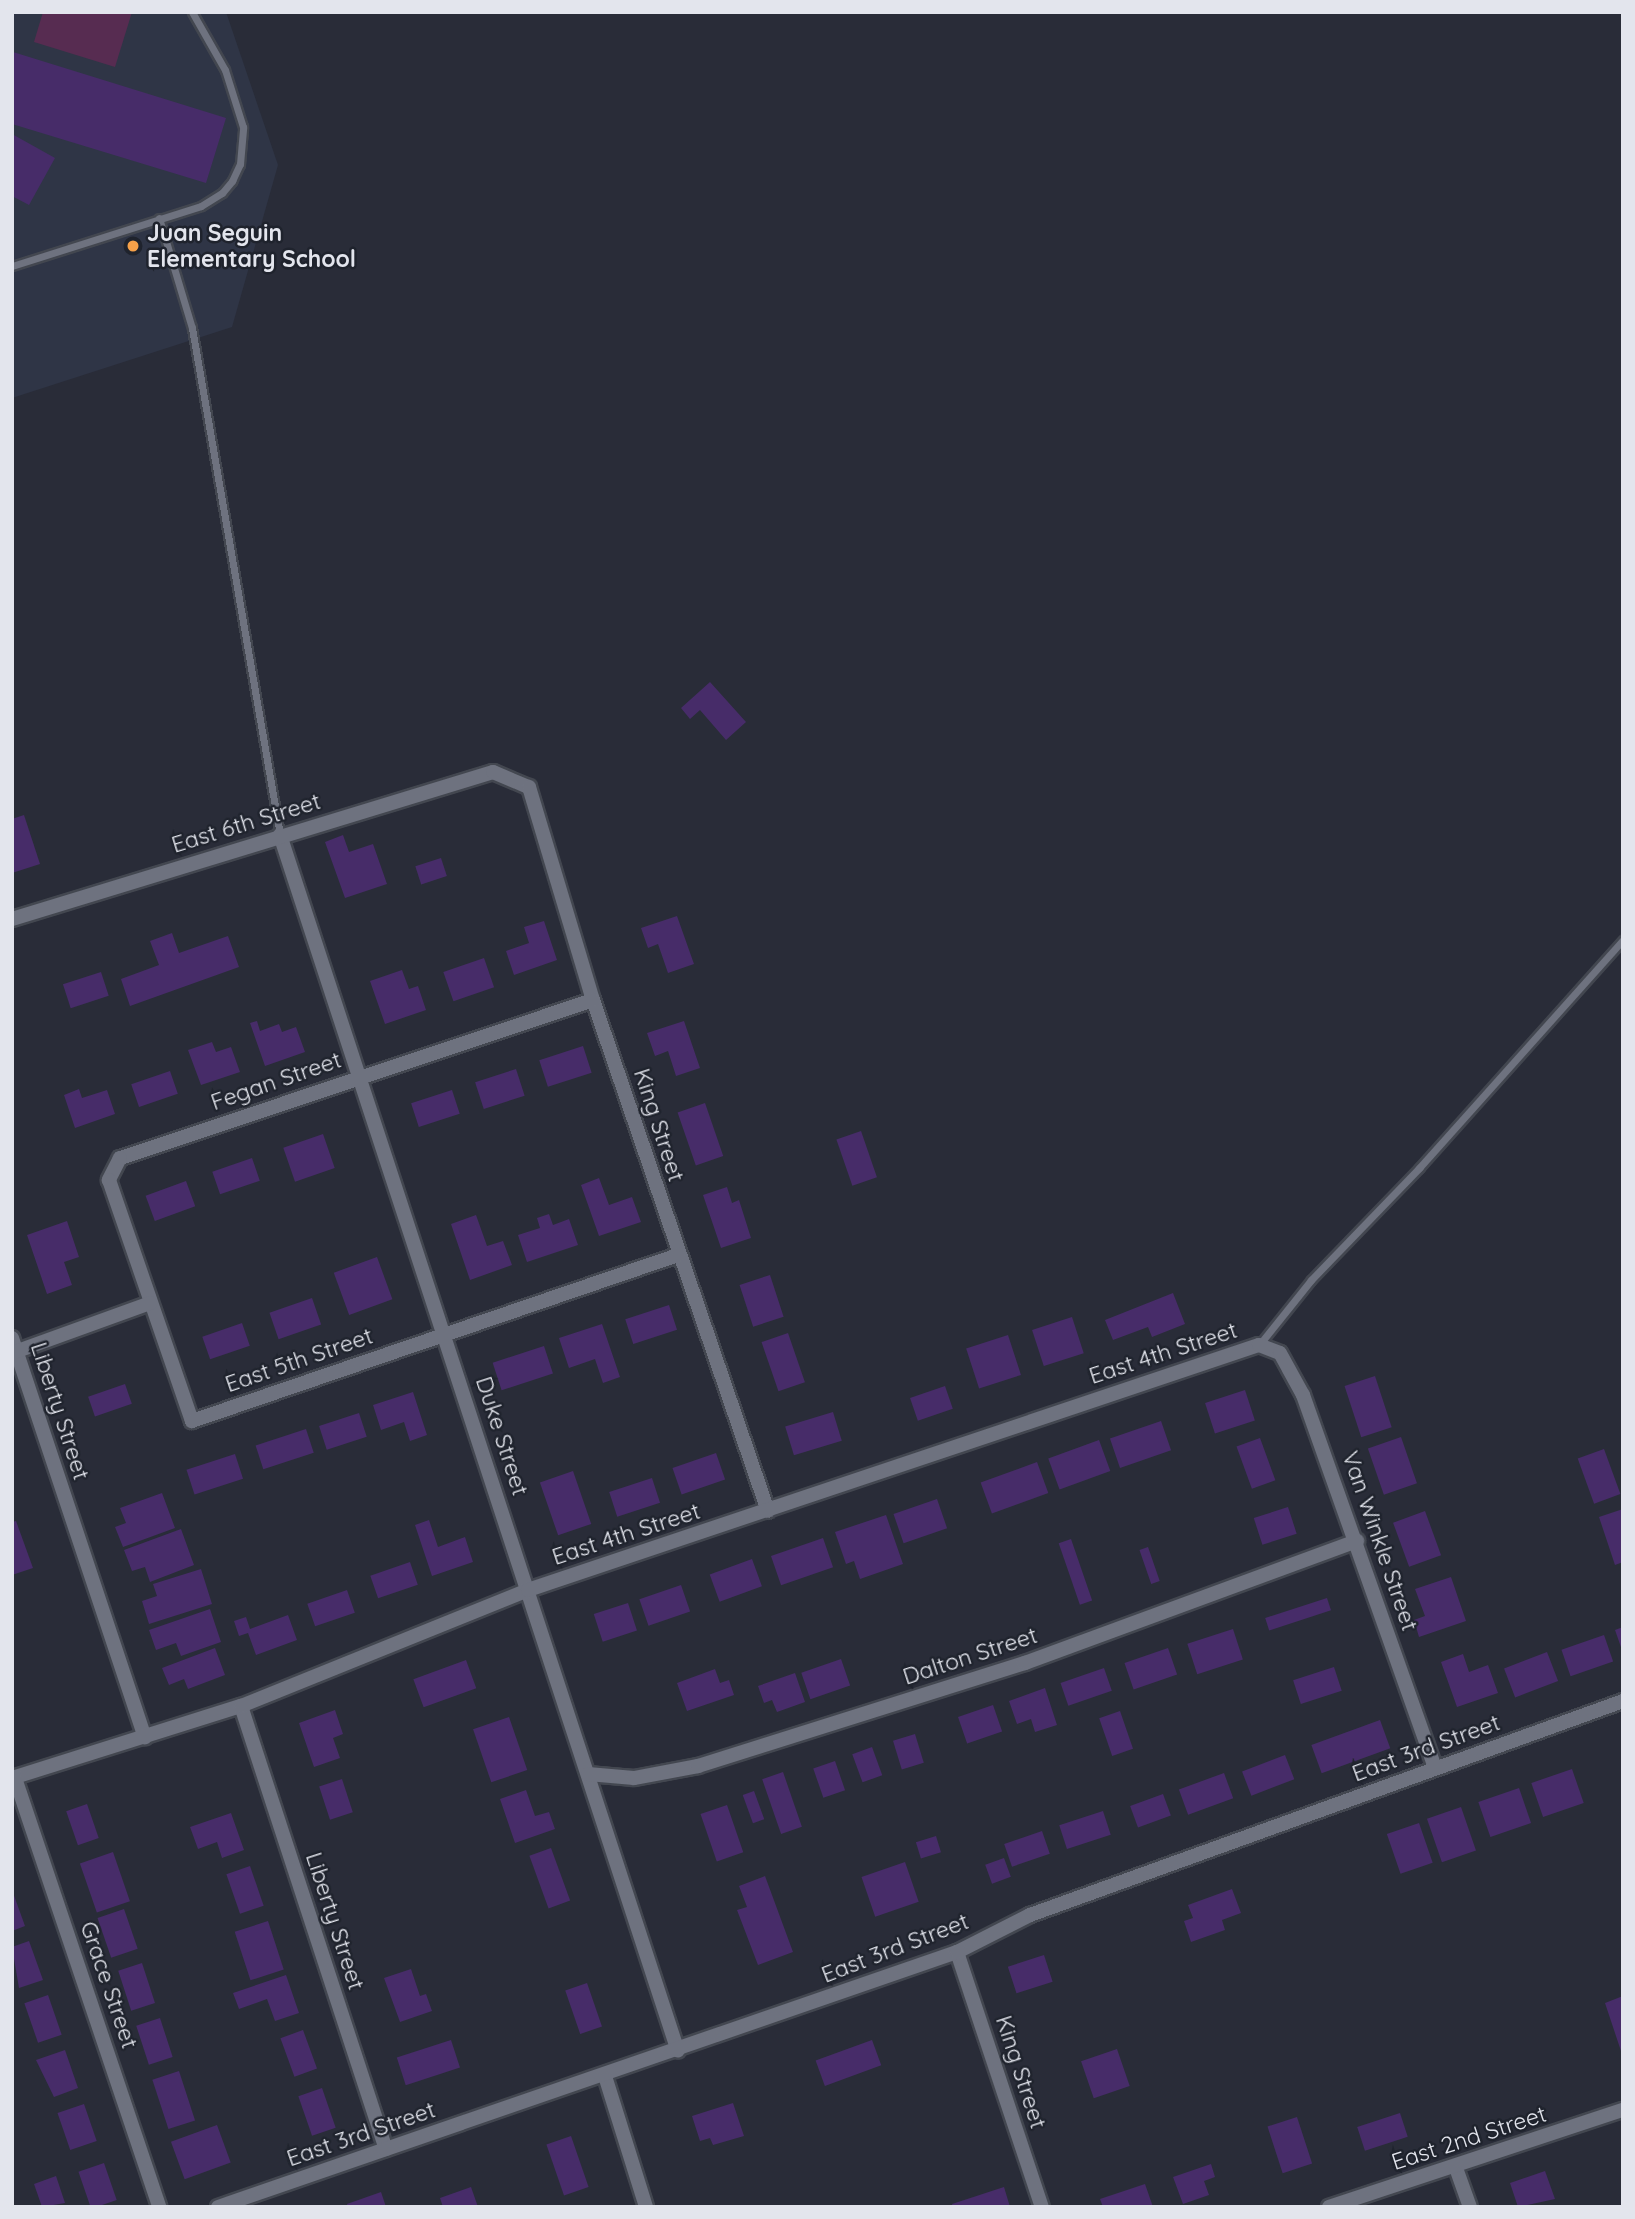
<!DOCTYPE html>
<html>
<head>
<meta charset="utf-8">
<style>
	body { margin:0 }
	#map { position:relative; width:1635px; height:2219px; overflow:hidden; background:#292c38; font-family:Quicksand,sans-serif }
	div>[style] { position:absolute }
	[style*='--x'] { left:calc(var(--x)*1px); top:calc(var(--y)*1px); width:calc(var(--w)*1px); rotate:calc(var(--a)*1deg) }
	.built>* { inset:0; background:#2f3546 }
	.green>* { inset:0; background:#572c51 }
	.building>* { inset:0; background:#472c69; transform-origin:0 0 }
	.roads { filter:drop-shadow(2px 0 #434750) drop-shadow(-2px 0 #434750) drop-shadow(0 2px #434750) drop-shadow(0 -2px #434750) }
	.lane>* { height:7px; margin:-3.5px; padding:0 3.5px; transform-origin:3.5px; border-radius:3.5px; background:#6e727f }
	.street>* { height:14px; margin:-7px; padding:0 7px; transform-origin:7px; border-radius:7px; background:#6e727f }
	.dots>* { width:19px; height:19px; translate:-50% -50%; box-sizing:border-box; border:4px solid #1f232d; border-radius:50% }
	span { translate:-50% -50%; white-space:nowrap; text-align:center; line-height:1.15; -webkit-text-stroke:5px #1f232d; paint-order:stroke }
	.poi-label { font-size:23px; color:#e3e5ed; font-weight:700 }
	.left { translate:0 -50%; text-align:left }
	.street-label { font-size:23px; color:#e3e5ed }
	.frame { position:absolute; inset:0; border:14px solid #e3e5ed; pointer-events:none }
</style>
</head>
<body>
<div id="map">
	<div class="built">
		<div style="clip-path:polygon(12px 12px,226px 12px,278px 165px,232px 327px,12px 398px)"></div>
	</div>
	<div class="green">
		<div style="clip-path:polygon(43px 12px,132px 12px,115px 67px,34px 42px)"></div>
	</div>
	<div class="building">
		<div style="clip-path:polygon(12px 41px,13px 52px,226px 118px,206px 183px,12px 124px)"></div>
		<div style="clip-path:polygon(12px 134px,55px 158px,29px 205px,12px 196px)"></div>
		<div style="clip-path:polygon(710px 682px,746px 722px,726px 740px,700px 710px,690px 719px,681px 708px)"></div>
		<div style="clip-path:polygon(24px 815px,40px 864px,12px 873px,12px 819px)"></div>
		<div style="clip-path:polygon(343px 835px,349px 852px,373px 844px,387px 884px,345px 898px,325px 842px)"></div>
		<div style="left:441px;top:858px;width:19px;height:27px;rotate:72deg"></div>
		<div style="clip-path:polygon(677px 916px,694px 964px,668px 973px,658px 944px,648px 948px,641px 928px)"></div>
		<div style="clip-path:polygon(544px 921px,557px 960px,514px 975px,506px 951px,529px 943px,524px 927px)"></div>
		<div style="clip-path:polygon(172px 933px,179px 953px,228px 936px,239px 967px,130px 1006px,121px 979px,159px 965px,150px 941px)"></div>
		<div style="left:484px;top:958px;width:31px;height:43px;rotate:71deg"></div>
		<div style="clip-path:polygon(402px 970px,409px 989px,418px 986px,426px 1010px,385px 1024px,370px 981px)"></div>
		<div style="left:101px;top:972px;width:25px;height:40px;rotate:72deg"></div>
		<div style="clip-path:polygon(257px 1021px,260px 1031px,279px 1024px,282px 1032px,296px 1027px,305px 1052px,265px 1066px,250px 1023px)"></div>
		<div style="clip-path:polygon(684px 1021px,700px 1068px,676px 1076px,668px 1051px,655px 1056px,647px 1033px)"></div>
		<div style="clip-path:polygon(212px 1042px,216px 1052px,231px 1047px,240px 1072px,201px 1085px,188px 1050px)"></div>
		<div style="left:583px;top:1046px;width:28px;height:46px;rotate:72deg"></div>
		<div style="left:516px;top:1069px;width:28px;height:43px;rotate:72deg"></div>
		<div style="left:170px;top:1071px;width:24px;height:41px;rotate:71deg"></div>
		<div style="clip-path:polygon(79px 1089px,82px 1098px,107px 1090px,115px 1114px,75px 1128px,64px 1095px)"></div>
		<div style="left:452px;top:1090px;width:25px;height:43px;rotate:72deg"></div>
		<div style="left:705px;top:1103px;width:56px;height:29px;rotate:71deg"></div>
		<div style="left:861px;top:1131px;width:49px;height:26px;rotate:71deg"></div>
		<div style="left:323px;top:1134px;width:36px;height:42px;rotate:71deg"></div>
		<div style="left:252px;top:1158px;width:24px;height:42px;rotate:71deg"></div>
		<div style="clip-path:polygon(599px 1178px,609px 1205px,632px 1197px,641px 1222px,599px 1236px,581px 1185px)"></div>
		<div style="left:186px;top:1181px;width:27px;height:43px;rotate:70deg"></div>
		<div style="clip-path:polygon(727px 1187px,732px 1203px,739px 1200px,751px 1238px,721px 1248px,703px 1195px)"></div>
		<div style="clip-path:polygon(549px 1214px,553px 1225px,569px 1219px,578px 1245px,527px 1262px,518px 1235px,540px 1228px,537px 1218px)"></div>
		<div style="clip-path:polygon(476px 1215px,487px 1246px,503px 1241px,512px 1265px,470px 1280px,451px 1224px)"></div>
		<div style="clip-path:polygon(67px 1221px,79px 1257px,64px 1262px,72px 1285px,47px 1294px,27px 1235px)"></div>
		<div style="left:377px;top:1257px;width:45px;height:46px;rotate:70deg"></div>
		<div style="left:770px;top:1275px;width:44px;height:32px;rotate:72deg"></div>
		<div style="clip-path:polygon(1173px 1293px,1185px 1324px,1152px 1337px,1148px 1327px,1113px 1340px,1105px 1320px)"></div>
		<div style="left:312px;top:1298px;width:28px;height:45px;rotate:71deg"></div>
		<div style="left:669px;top:1305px;width:26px;height:46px;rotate:72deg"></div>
		<div style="left:1072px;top:1317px;width:38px;height:42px;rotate:72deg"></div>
		<div style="left:242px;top:1323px;width:24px;height:42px;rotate:71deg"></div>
		<div style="clip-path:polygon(602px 1324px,620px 1377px,603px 1383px,595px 1359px,569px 1368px,559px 1338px)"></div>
		<div style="left:788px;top:1333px;width:52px;height:28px;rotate:71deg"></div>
		<div style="left:1008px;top:1335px;width:42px;height:44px;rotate:72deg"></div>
		<div style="left:544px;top:1346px;width:29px;height:54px;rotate:72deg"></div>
		<div style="left:1375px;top:1376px;width:54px;height:32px;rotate:72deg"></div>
		<div style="left:125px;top:1384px;width:21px;height:39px;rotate:71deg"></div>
		<div style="left:945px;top:1386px;width:24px;height:37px;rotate:71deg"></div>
		<div style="left:1245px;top:1390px;width:32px;height:42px;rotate:72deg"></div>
		<div style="clip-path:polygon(413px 1392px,427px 1435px,410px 1441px,404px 1422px,381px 1430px,373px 1405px)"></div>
		<div style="left:833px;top:1412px;width:30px;height:50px;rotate:73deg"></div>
		<div style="left:359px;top:1413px;width:25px;height:42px;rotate:72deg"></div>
		<div style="left:1161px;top:1421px;width:31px;height:54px;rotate:71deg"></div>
		<div style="left:306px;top:1429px;width:25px;height:53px;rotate:72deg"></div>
		<div style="left:1401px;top:1437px;width:49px;height:35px;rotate:71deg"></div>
		<div style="left:1260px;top:1438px;width:45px;height:25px;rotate:70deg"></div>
		<div style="left:1099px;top:1440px;width:33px;height:54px;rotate:70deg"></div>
		<div style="left:1604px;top:1449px;width:48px;height:28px;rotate:70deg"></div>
		<div style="left:716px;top:1453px;width:28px;height:46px;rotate:71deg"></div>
		<div style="left:235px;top:1454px;width:26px;height:51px;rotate:72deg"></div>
		<div style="left:1037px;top:1462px;width:33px;height:60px;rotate:70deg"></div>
		<div style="left:573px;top:1471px;width:56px;height:35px;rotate:71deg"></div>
		<div style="left:652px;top:1478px;width:26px;height:45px;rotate:72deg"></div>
		<div style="clip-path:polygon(162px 1493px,175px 1528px,123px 1547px,115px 1527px,126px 1523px,120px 1508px)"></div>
		<div style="left:937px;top:1499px;width:31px;height:46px;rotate:71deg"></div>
		<div style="left:1288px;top:1507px;width:28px;height:36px;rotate:72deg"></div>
		<div style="clip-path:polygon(1623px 1509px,1623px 1562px,1615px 1565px,1599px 1517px)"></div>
		<div style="left:1425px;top:1511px;width:47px;height:34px;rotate:70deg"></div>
		<div style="clip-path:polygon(886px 1515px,903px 1564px,860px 1579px,854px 1561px,846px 1564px,835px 1532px)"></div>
		<div style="clip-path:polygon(429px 1520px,438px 1547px,465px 1537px,473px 1562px,432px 1576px,415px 1525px)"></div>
		<div style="clip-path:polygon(16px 1521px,33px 1568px,12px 1575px,12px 1522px)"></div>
		<div style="clip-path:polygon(181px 1529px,194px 1565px,150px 1582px,145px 1567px,132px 1571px,124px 1550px)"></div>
		<div style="left:823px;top:1538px;width:31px;height:55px;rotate:71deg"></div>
		<div style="left:1071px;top:1539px;width:65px;height:13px;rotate:71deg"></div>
		<div style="left:1148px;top:1547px;width:36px;height:9px;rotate:71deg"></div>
		<div style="left:752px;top:1559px;width:29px;height:45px;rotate:70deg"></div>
		<div style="left:410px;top:1562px;width:24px;height:42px;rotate:71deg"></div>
		<div style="clip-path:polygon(201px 1569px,212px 1604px,149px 1624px,142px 1601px,157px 1596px,153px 1584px)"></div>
		<div style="clip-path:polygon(1451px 1577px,1466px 1621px,1419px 1637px,1414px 1620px,1425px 1616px,1415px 1589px)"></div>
		<div style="left:681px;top:1585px;width:28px;height:44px;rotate:71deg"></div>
		<div style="left:347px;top:1590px;width:24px;height:42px;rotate:71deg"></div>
		<div style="left:1327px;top:1598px;width:13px;height:65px;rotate:72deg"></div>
		<div style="left:628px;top:1603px;width:29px;height:36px;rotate:72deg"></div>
		<div style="clip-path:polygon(210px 1609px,221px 1642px,181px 1656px,176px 1643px,156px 1650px,149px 1630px)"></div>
		<div style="clip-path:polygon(288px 1615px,297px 1640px,256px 1655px,248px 1633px,239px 1636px,234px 1621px,246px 1617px,250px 1629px)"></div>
		<div style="clip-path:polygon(1623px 1627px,1623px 1650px,1622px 1650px,1615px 1630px)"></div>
		<div style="left:1233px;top:1629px;width:32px;height:48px;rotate:72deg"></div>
		<div style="left:1604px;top:1635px;width:28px;height:45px;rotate:71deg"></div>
		<div style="clip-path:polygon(215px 1648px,225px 1675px,188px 1689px,184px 1679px,169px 1685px,162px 1668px)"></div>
		<div style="left:1168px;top:1648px;width:28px;height:46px;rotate:71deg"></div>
		<div style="left:1547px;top:1652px;width:31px;height:46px;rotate:69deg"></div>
		<div style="clip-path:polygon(1463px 1654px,1469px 1672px,1488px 1665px,1498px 1693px,1457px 1707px,1441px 1662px)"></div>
		<div style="left:841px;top:1659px;width:28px;height:42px;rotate:71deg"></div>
		<div style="left:466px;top:1660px;width:30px;height:56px;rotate:70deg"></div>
		<div style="left:1334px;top:1667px;width:25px;height:43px;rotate:72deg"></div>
		<div style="left:1104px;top:1668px;width:24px;height:46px;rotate:71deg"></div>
		<div style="clip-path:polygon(715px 1669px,720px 1683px,729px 1680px,734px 1695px,687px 1711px,677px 1683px)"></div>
		<div style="clip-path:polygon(795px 1673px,805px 1702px,777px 1712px,772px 1700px,764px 1703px,758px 1686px)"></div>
		<div style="clip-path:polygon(1045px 1688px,1057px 1725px,1035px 1732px,1031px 1719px,1017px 1724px,1009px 1701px)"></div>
		<div style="left:993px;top:1705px;width:28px;height:37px;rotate:71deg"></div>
		<div style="clip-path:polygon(335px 1710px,343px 1734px,333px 1738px,340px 1758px,314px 1767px,299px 1723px)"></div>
		<div style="left:1120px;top:1711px;width:40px;height:22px;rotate:71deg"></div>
		<div style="left:509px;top:1717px;width:56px;height:38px;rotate:71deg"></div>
		<div style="left:1380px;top:1720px;width:30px;height:73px;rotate:70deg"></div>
		<div style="left:915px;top:1734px;width:30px;height:23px;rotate:73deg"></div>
		<div style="left:872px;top:1747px;width:30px;height:21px;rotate:70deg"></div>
		<div style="left:1285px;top:1755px;width:26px;height:46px;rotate:69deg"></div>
		<div style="left:835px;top:1761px;width:31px;height:23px;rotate:71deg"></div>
		<div style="left:1572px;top:1769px;width:36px;height:43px;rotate:71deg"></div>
		<div style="left:783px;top:1772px;width:58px;height:22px;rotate:71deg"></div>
		<div style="left:1224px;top:1773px;width:27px;height:48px;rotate:70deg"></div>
		<div style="left:342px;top:1779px;width:35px;height:24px;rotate:72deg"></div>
		<div style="left:1519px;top:1788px;width:37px;height:43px;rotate:71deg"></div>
		<div style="clip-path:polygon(526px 1790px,535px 1816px,549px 1812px,555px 1829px,515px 1843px,500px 1799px)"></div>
		<div style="left:754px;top:1791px;width:30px;height:12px;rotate:70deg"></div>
		<div style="left:1163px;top:1794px;width:23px;height:35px;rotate:70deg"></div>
		<div style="left:87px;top:1804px;width:36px;height:22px;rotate:71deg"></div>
		<div style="left:727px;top:1805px;width:50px;height:28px;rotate:71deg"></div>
		<div style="left:1461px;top:1807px;width:46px;height:36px;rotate:71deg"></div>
		<div style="left:1103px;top:1811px;width:25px;height:46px;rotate:72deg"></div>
		<div style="clip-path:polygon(231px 1813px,244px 1850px,222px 1858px,217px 1842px,198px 1849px,190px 1827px)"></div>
		<div style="left:1419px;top:1823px;width:42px;height:34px;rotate:71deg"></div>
		<div style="left:1042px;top:1831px;width:24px;height:40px;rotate:71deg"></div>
		<div style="left:936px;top:1836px;width:17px;height:21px;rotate:73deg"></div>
		<div style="left:551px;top:1848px;width:56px;height:23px;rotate:70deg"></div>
		<div style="left:113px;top:1852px;width:52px;height:35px;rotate:71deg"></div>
		<div style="left:1004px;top:1858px;width:20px;height:20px;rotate:70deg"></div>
		<div style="left:905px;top:1862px;width:42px;height:46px;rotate:71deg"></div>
		<div style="left:250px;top:1866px;width:42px;height:25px;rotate:71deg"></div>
		<div style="clip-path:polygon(765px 1876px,793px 1952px,758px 1965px,737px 1910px,747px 1907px,739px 1886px)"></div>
		<div style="clip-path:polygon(1232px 1889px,1241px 1913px,1222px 1920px,1225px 1930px,1191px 1942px,1184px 1921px,1193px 1918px,1188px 1905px)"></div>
		<div style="clip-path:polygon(12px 1890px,25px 1926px,12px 1931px)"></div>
		<div style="left:124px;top:1909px;width:42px;height:28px;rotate:71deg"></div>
		<div style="left:268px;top:1921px;width:51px;height:35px;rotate:72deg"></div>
		<div style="clip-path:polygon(29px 1941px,43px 1980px,19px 1988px,12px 1947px)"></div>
		<div style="left:1044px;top:1955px;width:28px;height:38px;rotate:72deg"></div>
		<div style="left:142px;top:1963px;width:42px;height:25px;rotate:72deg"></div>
		<div style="clip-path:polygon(411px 1969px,420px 1996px,426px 1994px,432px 2011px,400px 2022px,384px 1978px)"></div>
		<div style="clip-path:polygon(286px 1975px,299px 2013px,275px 2021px,267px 1999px,239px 2009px,233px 1993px)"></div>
		<div style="left:587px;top:1983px;width:46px;height:23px;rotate:71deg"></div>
		<div style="left:48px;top:1995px;width:42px;height:25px;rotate:71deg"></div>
		<div style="clip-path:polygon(1623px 1996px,1623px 2054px,1622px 2054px,1605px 2003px)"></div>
		<div style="left:160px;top:2018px;width:41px;height:25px;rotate:72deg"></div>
		<div style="left:303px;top:2030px;width:41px;height:24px;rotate:70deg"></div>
		<div style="left:451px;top:2040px;width:29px;height:57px;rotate:72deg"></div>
		<div style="left:872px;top:2040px;width:27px;height:60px;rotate:70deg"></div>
		<div style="left:1117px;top:2049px;width:39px;height:38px;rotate:71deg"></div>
		<div style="clip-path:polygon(65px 2050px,78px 2088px,54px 2097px,36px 2060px)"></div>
		<div style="left:179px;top:2071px;width:52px;height:28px;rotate:72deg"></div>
		<div style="left:322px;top:2088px;width:42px;height:25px;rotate:71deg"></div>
		<div style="clip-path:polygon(733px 2103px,744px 2136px,713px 2145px,710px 2138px,700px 2141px,692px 2116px)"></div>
		<div style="left:84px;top:2104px;width:39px;height:28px;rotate:71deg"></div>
		<div style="left:1400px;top:2113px;width:25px;height:45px;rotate:72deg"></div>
		<div style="left:1297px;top:2117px;width:49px;height:31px;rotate:72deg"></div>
		<div style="left:217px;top:2125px;width:40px;height:49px;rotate:70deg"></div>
		<div style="left:571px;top:2136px;width:54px;height:26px;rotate:71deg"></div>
		<div style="left:104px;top:2163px;width:39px;height:27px;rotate:71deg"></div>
		<div style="clip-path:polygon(1211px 2164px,1215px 2177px,1204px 2181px,1209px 2195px,1183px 2204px,1173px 2177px)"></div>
		<div style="clip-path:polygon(1545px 2171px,1555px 2199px,1518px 2207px,1510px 2183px)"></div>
		<div style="clip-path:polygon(56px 2176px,65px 2203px,42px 2207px,34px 2184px)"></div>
		<div style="clip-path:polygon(1145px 2184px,1153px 2207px,1103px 2207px,1100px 2199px)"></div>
		<div style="clip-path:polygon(471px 2187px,478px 2207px,443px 2207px,440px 2198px)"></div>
		<div style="clip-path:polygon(1004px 2187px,1010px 2207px,953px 2207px,952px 2204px)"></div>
		<div style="clip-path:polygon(381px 2192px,386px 2207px,348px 2207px,347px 2204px)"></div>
	</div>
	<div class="roads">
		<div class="lane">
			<div style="--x:159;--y:218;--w:115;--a:73.3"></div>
			<div style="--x:192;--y:328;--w:515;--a:80.15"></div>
			<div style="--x:12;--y:266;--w:198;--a:-17.6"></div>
			<div style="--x:201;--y:206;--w:25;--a:-32"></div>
			<div style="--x:222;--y:193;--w:16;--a:-50"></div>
			<div style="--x:232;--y:181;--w:19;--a:-65"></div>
			<div style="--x:240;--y:164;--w:37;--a:-85"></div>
			<div style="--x:243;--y:127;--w:60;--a:-107.5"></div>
			<div style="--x:225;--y:70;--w:67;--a:-119.6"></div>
			<div style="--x:1259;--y:1345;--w:83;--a:-51.3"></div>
			<div style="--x:1311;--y:1280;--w:156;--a:-46"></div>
			<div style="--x:1419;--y:1168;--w:306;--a:-48.2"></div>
		</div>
		<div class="street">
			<div style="--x:280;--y:835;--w:1279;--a:71.88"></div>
			<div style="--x:12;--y:919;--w:503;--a:-16.99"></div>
			<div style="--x:493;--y:772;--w:39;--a:23"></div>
			<div style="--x:529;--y:787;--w:222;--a:73.3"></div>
			<div style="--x:593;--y:1000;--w:540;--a:71.1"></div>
			<div style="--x:593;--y:1000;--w:499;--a:161.5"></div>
			<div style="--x:120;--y:1158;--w:25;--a:117"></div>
			<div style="--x:109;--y:1180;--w:255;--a:71"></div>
			<div style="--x:192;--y:1421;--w:514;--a:-18.86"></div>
			<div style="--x:12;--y:1338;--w:421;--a:71.6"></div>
			<div style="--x:12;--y:1353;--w:147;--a:-19.9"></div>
			<div style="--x:241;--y:1706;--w:466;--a:71.9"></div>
			<div style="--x:588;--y:1774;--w:46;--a:5"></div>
			<div style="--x:634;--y:1778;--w:65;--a:-10.6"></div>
			<div style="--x:698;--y:1766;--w:343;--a:-17.5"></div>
			<div style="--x:1025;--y:1663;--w:354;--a:-20.2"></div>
			<div style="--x:12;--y:1778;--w:240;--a:-17.5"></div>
			<div style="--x:241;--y:1706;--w:310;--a:-22"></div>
			<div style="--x:528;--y:1590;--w:771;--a:-18.53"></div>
			<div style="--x:1259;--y:1345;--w:22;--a:21"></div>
			<div style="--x:1280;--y:1353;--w:48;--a:61.3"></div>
			<div style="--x:1303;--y:1395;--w:396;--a:70.5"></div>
			<div style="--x:15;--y:1778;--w:453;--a:71.4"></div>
			<div style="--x:957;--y:1952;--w:269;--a:71.6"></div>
			<div style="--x:605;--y:2076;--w:137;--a:72.6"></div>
			<div style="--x:1456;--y:2168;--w:41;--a:70.3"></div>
			<div style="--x:218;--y:2207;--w:782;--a:-19.04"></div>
			<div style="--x:957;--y:1952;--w:82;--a:-26.9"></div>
			<div style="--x:1030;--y:1915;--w:630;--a:-19.84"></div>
			<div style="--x:1329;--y:2207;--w:310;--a:-18.3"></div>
		</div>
	</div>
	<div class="dots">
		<div style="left:133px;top:246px;background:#f7a149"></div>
	</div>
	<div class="poi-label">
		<span class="left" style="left:147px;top:246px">Juan Seguin<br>Elementary School</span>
	</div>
	<div class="street-label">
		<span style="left:246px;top:823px;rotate:-17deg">East 6th Street</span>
		<span style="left:276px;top:1081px;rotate:-19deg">Fegan Street</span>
		<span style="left:659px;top:1125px;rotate:72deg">King Street</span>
		<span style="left:1163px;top:1353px;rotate:-18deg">East 4th Street</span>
		<span style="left:299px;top:1360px;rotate:-19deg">East 5th Street</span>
		<span style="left:60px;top:1411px;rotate:72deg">Liberty Street</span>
		<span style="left:502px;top:1436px;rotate:72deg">Duke Street</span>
		<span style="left:626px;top:1534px;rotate:-18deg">East 4th Street</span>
		<span style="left:1380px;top:1541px;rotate:71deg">Van Winkle Street</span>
		<span style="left:970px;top:1656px;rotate:-18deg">Dalton Street</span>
		<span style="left:1426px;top:1748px;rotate:-20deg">East 3rd Street</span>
		<span style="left:335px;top:1921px;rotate:72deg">Liberty Street</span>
		<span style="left:895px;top:1948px;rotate:-21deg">East 3rd Street</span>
		<span style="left:109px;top:1985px;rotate:71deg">Grace Street</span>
		<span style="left:1021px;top:2072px;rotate:72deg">King Street</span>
		<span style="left:361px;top:2134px;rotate:-19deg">East 3rd Street</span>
		<span style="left:1469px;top:2138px;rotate:-18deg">East 2nd Street</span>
	</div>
	<div class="frame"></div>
</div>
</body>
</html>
